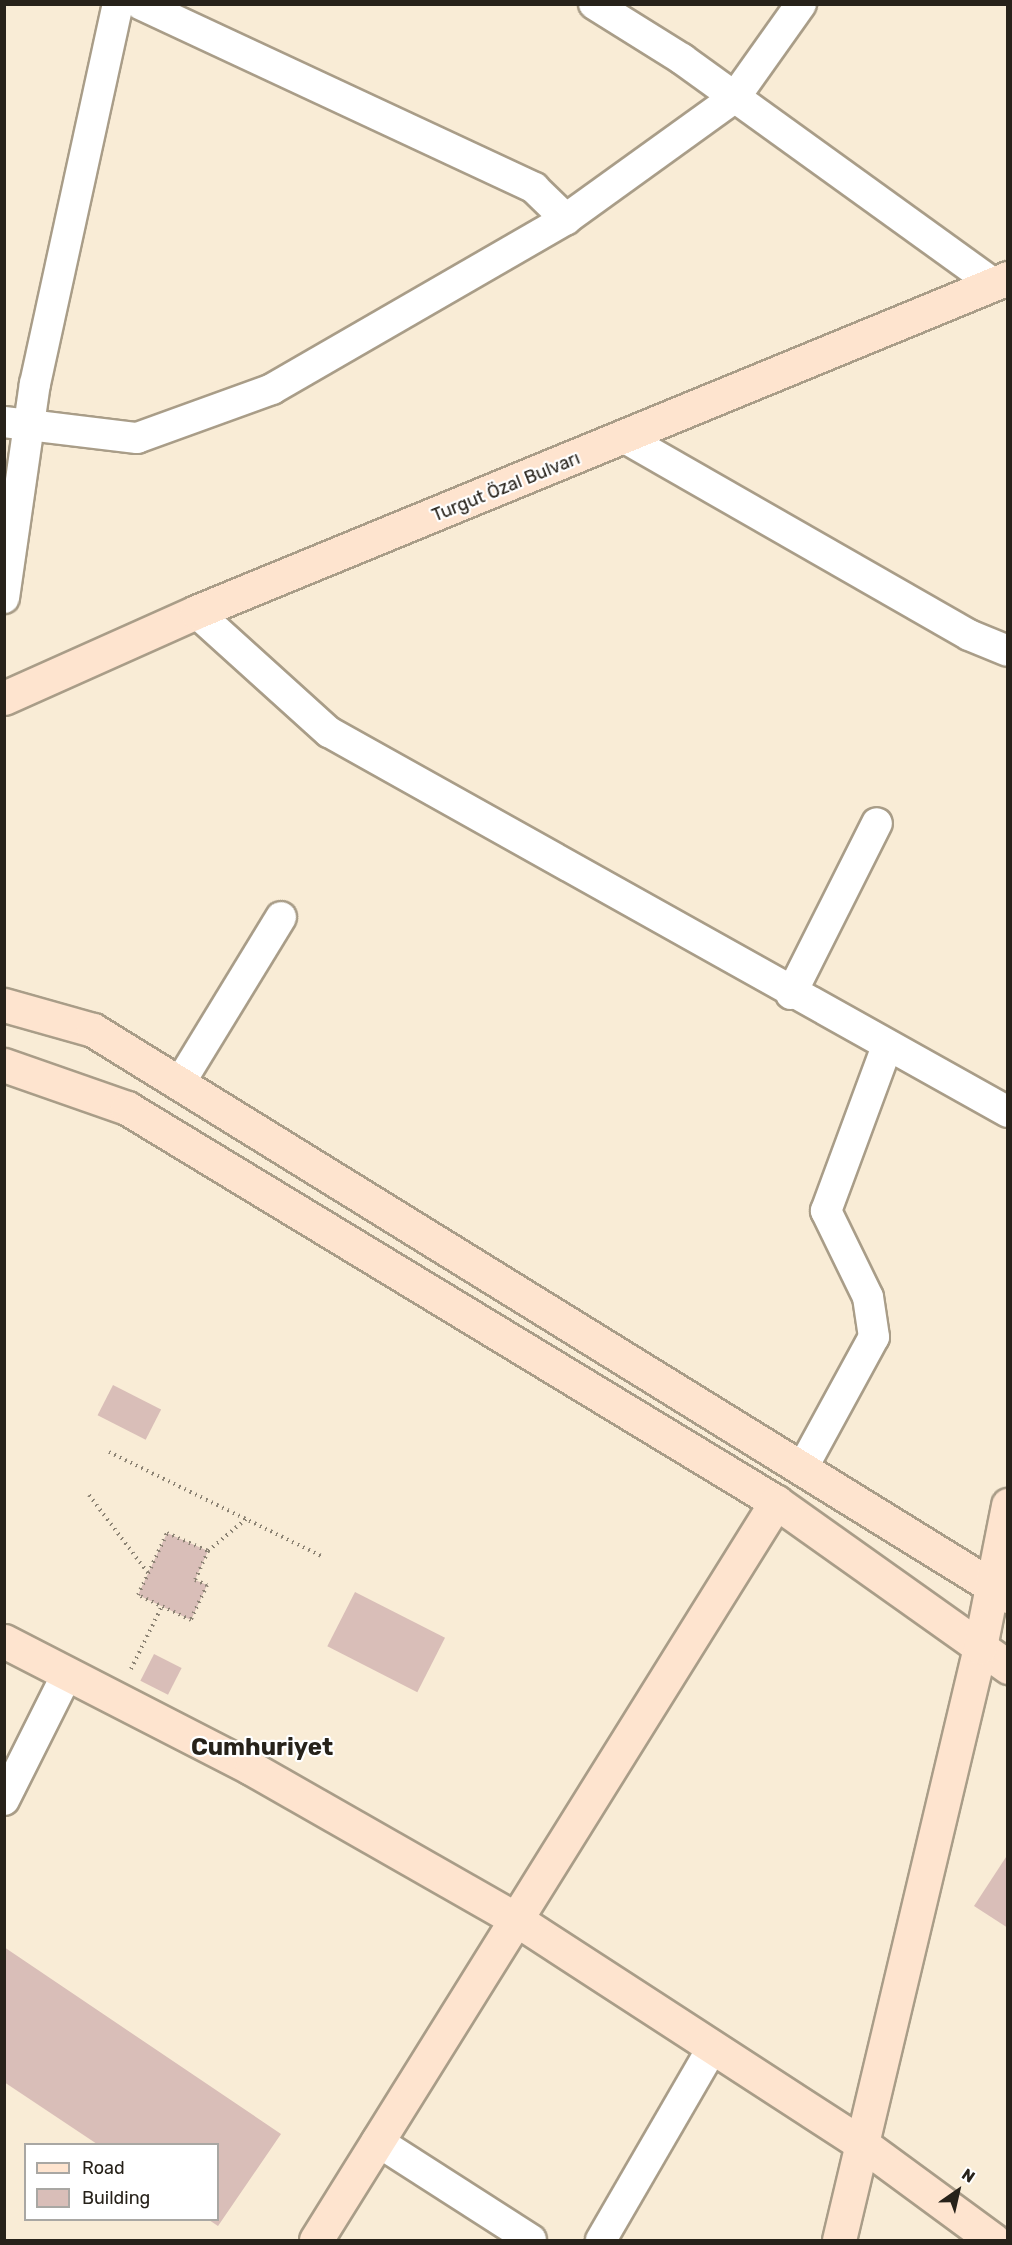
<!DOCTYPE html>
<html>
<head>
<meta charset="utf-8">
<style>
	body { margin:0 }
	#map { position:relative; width:1012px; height:2245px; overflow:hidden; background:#f9ecd6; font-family:Rubik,sans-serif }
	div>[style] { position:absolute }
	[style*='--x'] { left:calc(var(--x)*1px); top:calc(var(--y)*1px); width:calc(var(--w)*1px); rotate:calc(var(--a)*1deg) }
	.building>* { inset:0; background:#d9beb8; transform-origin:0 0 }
	.path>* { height:4px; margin-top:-2px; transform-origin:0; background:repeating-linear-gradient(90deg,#8c8374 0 1.5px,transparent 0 6px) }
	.roads { filter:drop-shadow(2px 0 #a99d88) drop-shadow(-2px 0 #a99d88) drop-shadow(0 2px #a99d88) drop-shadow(0 -2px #a99d88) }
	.street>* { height:30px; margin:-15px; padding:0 15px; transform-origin:15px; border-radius:15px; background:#fff }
	.secondary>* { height:33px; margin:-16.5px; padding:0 16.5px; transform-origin:16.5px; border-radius:16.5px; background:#fee4cf }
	span { translate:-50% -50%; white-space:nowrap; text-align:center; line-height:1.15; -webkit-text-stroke:4.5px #fff; paint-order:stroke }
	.street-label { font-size:18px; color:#27221a }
	.district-label { font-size:24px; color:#27221a; font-weight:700 }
	.frame { position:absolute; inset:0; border:6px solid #27221a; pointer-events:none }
	.legend { position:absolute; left:24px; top:2143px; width:195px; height:78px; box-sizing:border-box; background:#fff; border:2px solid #a9a7a3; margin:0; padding:8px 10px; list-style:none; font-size:18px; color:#27221a }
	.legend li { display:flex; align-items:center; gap:12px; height:30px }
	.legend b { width:30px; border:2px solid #a9a7a3 }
	.north { position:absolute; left:928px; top:2161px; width:60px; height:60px; -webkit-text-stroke:4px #fff; paint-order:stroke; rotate:34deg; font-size:16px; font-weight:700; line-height:24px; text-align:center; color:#27221a }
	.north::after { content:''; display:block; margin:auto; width:21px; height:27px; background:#27221a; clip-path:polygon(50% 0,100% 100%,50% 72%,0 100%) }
</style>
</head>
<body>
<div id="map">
	<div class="building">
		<div style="left:113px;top:1385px;width:54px;height:34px;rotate:27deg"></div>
		<div style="clip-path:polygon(167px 1533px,208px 1551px,195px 1580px,207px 1585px,191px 1620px,138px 1595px)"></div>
		<div style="left:355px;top:1592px;width:101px;height:61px;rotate:27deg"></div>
		<div style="left:154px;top:1654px;width:31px;height:30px;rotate:27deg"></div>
		<div style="clip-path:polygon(1008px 1854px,1008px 1928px,974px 1906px)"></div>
		<div style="clip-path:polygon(4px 1947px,281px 2134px,218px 2226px,209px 2220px,218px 2220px,218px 2144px,97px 2144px,4px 2082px)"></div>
	</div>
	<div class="path">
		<div style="--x:109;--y:1452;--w:236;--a:26.1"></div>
		<div style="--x:89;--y:1495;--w:98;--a:52.9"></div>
		<div style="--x:167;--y:1533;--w:45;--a:23.7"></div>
		<div style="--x:208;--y:1551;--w:32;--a:114"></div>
		<div style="--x:195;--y:1580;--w:13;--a:23"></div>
		<div style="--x:207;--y:1585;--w:38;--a:115"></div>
		<div style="--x:191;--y:1620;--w:59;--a:-154.7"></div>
		<div style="--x:138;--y:1595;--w:68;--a:-64.9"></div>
		<div style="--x:208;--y:1551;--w:50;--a:-40.1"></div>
		<div style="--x:131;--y:1669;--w:70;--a:-63.8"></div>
	</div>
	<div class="roads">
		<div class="street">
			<div style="--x:140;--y:4;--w:435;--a:25"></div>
			<div style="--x:534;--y:188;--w:45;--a:44.1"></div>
			<div style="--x:594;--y:4;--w:104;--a:32"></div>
			<div style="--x:682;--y:59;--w:383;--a:35.8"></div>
			<div style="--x:4;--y:422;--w:134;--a:6.9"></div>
			<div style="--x:137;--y:438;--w:144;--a:-19.9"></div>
			<div style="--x:272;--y:389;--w:340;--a:-30"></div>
			<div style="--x:566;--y:219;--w:208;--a:-35.8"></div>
			<div style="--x:735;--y:97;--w:114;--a:-54.6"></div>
			<div style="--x:625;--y:438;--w:396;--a:29.8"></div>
			<div style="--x:969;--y:635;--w:42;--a:22.3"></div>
			<div style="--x:4;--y:598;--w:216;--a:-81.8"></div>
			<div style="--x:35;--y:384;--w:389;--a:-77.7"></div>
			<div style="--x:196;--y:612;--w:179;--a:42.1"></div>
			<div style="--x:329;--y:732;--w:778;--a:29.23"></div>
			<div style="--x:791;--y:994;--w:191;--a:-63.3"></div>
			<div style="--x:181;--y:1081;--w:192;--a:-58.6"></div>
			<div style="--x:803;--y:1467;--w:148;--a:-61.4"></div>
			<div style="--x:874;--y:1337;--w:40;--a:-98.5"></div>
			<div style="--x:868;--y:1297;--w:96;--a:-116"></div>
			<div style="--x:826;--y:1211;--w:176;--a:-69.7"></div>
			<div style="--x:4;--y:1800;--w:141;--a:-63.4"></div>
			<div style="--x:377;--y:2141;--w:183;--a:32.7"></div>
			<div style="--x:601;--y:2240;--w:220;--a:-59.9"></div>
		</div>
		<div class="secondary">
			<div style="--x:4;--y:698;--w:210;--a:-24.1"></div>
			<div style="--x:196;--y:612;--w:878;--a:-22.36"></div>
			<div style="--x:4;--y:1005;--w:92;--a:15.7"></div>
			<div style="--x:93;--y:1030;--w:1076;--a:31.74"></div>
			<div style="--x:4;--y:1065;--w:130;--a:19.3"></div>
			<div style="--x:127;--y:1108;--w:759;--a:31.26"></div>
			<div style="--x:776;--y:1502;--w:285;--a:35.4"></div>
			<div style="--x:4;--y:1641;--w:278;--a:27.2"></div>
			<div style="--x:251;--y:1768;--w:303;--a:29.7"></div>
			<div style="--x:514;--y:1918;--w:419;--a:33"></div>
			<div style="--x:865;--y:2146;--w:159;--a:36.3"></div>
			<div style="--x:316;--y:2240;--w:870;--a:-58.06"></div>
			<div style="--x:839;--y:2240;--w:610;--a:-76.62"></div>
			<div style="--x:980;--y:1647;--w:145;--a:-78.8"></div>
		</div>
	</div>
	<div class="street-label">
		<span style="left:506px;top:487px;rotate:-22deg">Turgut Özal Bulvarı</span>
	</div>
	<div class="district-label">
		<span style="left:262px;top:1748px">Cumhuriyet</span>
	</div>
	<div class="frame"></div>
	<ul class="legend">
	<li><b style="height:8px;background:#fee4cf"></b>Road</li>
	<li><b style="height:16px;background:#d9beb8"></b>Building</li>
	</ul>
	<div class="north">N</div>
</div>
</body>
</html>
